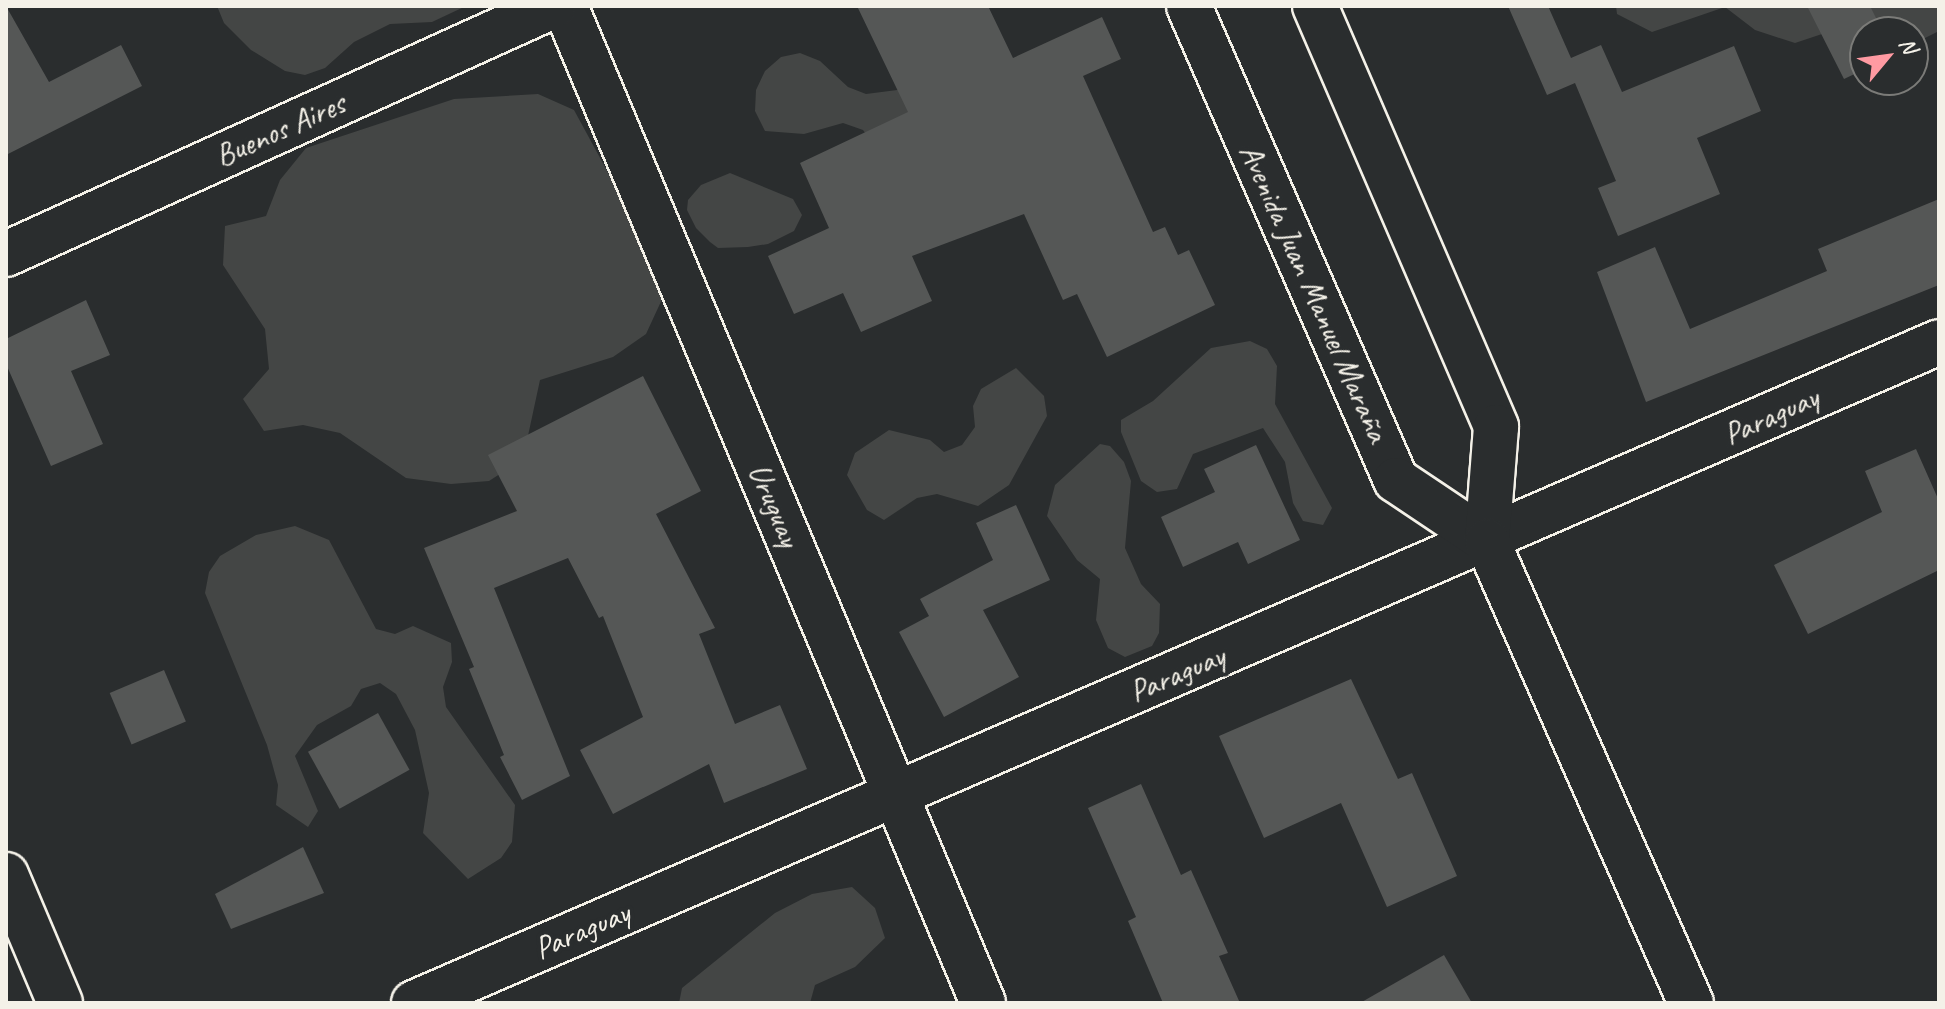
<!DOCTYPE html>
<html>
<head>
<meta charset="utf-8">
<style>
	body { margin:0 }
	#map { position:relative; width:1945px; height:1009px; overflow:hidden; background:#2a2d2e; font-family:Caveat,sans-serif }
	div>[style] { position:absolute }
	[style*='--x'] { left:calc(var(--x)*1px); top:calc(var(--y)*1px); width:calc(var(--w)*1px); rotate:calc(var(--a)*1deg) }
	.green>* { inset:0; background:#444645 }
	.building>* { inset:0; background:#555756; transform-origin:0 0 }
	.roads { filter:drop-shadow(2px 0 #f4f1e8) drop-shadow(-2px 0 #f4f1e8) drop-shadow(0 2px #f4f1e8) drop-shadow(0 -2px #f4f1e8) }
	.street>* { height:44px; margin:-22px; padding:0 22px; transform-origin:22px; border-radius:22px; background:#2a2d2e }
	.secondary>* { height:44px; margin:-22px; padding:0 22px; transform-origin:22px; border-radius:22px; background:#2a2d2e }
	span { translate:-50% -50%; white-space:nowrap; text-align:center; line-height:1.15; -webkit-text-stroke:8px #2a2d2e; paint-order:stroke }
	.street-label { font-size:32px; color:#f4f1e8 }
	.frame { position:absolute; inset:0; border:8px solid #f4f1e8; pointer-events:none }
	.north { position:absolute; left:1849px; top:16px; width:80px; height:80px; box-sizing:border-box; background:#2a2d2e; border:2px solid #7b7b78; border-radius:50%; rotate:61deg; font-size:22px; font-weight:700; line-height:32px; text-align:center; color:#f4f1e8 }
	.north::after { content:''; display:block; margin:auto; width:28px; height:36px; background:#ff9aa2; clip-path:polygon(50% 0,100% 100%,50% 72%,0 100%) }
</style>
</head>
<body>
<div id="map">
	<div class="green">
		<div style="clip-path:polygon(217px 6px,466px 6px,432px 22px,390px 24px,354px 42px,325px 68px,305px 75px,285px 71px,251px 50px,224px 23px)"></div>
		<div style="clip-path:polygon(1616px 6px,1939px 6px,1939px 31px,1913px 44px,1913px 32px,1834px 30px,1795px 43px,1755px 30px,1725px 7px,1652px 32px,1617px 14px)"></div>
		<div style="clip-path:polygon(800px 53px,820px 61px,848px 87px,866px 94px,905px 89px,914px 100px,886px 161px,863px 130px,843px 123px,804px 134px,765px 131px,755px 111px,756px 90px,765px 71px,781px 57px)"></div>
		<div style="clip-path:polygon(538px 94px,574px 110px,654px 257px,664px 295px,646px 334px,613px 357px,540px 380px,523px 459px,489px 481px,451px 484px,406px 478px,340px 433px,303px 425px,264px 431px,243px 399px,269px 369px,265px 329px,223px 265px,225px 226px,266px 216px,280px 180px,306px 148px,454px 99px)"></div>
		<div style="clip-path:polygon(730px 173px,793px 199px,802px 215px,794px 231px,768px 244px,748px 247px,718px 248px,710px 242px,696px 228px,687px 210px,688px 200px,701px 185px)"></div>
		<div style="clip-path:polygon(1250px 341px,1267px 349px,1277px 366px,1275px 404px,1332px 508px,1323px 525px,1303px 521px,1293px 503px,1285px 462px,1263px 428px,1193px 454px,1177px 489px,1157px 492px,1141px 481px,1121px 432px,1121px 420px,1153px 401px,1211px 348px)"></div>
		<div style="clip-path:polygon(1016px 368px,1044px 396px,1047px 416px,1009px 485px,978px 506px,937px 494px,917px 498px,884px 520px,867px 510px,847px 475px,855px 453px,889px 430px,930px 440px,944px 452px,962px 445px,975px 427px,973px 406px,981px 389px)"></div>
		<div style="clip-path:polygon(1100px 444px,1110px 446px,1124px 462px,1131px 481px,1125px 548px,1141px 584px,1160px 604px,1159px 633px,1152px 646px,1125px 657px,1108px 648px,1096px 620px,1100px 579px,1077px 560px,1047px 516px,1055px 485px)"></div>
		<div style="clip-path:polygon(295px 526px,329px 540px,376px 629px,395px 634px,413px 626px,451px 643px,452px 662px,443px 687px,446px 707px,515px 805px,512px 842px,501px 858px,468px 879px,423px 833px,429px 793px,415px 730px,396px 694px,380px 683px,361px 689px,351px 706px,317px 725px,295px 756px,318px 811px,308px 827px,276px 805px,278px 785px,267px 745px,205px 593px,209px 572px,220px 556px,256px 535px)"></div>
		<div style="clip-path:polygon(852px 887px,875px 908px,885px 938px,855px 967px,815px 985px,810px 1003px,679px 1003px,682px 988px,775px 913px,812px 894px)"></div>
	</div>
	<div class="building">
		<div style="clip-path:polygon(6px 6px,49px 82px,121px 45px,142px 86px,6px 155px)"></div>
		<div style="clip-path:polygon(857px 6px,988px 6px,1013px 58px,1102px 17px,1121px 59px,1083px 76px,1153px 232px,1165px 227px,1178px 255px,1189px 250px,1215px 305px,1107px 357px,1077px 294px,1063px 300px,1024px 214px,912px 256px,932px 301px,861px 332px,843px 293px,794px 314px,768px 256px,829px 228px,800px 163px,908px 112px)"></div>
		<div style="clip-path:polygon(1508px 6px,1548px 6px,1571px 58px,1601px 45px,1622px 92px,1734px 46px,1761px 111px,1697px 138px,1720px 194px,1618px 236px,1598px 188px,1616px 181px,1575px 83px,1547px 95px)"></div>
		<div style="clip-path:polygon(1807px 6px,1870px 6px,1883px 32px,1865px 32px,1865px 69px,1844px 79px)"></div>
		<div style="clip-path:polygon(1939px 199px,1939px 285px,1646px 402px,1597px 272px,1655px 247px,1690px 329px,1827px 271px,1818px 249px)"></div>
		<div style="clip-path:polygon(86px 300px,110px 355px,71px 371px,103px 444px,51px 466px,6px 364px,6px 339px)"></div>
		<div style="clip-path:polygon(643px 376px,701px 491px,656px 514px,715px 628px,699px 634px,735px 724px,780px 705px,807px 769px,724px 803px,709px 764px,613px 814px,580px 750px,643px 717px,603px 616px,599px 618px,568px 558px,494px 588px,570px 776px,522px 800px,500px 757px,504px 755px,469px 669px,474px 667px,424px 548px,517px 511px,488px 455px)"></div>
		<div style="clip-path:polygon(1256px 445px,1300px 540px,1248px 564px,1238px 542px,1183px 567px,1161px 517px,1215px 492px,1204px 469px)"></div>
		<div style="clip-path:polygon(1916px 449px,1939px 501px,1939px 570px,1808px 634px,1774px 565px,1882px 512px,1865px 471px)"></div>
		<div style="clip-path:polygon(1016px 505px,1050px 580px,983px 610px,1019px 677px,944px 717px,899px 632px,929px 616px,920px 599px,993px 560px,976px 523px)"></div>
		<div style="left:164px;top:670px;width:56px;height:59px;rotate:67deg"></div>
		<div style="clip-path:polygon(1351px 679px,1398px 779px,1412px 773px,1457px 876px,1387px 907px,1341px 803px,1264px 838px,1219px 736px)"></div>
		<div style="left:378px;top:713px;width:65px;height:80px;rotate:61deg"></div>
		<div style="clip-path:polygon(1141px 784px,1181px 875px,1191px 870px,1228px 953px,1219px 956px,1240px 1003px,1163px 1003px,1128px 921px,1136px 917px,1088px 808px)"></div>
		<div style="clip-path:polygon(303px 847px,324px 893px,231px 929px,215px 894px)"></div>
		<div style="clip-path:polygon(1444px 955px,1472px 1003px,1360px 1003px)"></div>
	</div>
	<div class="roads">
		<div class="street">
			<div style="--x:565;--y:6;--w:1081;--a:67.25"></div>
			<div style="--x:6;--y:254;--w:601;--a:-24.39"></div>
			<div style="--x:6;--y:875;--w:139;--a:67.1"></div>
			<div style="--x:414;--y:1003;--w:1662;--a:-23.43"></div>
		</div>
		<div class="secondary">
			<div style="--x:1189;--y:6;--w:517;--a:66.41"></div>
			<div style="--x:1396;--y:480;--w:110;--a:33.8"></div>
			<div style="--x:1315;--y:6;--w:458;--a:66.7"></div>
			<div style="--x:1496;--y:427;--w:114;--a:94.5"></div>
			<div style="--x:1487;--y:541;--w:505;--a:66.18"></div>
		</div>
	</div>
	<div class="street-label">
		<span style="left:280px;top:130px;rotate:-24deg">Buenos Aires</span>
		<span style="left:1314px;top:293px;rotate:66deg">Avenida Juan Manuel Maraña</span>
		<span style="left:1771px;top:416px;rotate:-24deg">Paraguay</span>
		<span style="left:774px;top:505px;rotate:67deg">Uruguay</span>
		<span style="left:1177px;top:674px;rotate:-23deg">Paraguay</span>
		<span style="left:582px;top:931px;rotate:-23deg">Paraguay</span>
	</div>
	<div class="frame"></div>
	<div class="north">N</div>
</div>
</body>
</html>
